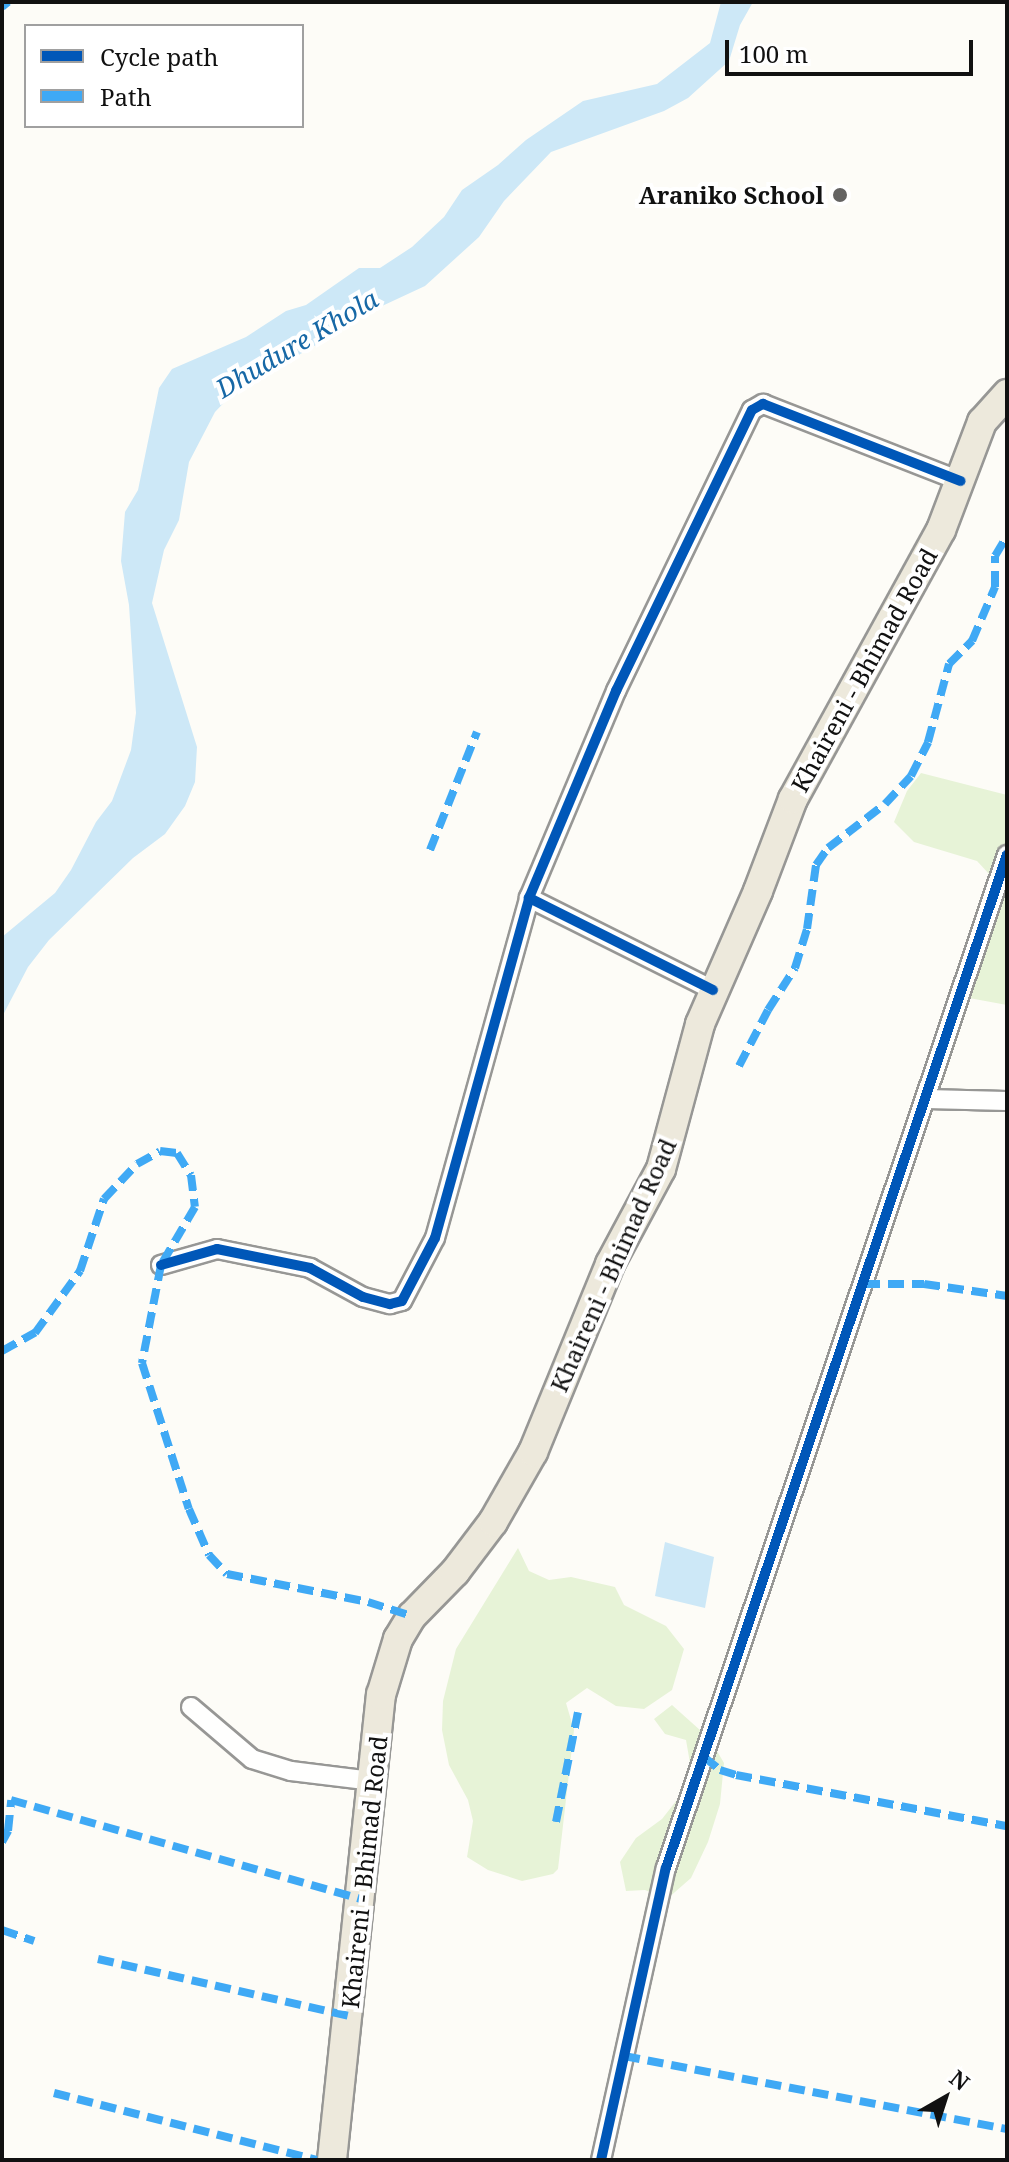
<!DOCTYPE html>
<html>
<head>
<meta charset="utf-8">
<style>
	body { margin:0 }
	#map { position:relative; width:1009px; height:2162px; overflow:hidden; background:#fdfcf7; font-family:"Noto Serif",serif }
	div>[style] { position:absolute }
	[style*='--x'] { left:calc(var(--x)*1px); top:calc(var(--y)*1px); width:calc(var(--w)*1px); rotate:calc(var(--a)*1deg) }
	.green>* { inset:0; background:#e7f3d7 }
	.water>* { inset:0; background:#cde8f7 }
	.roads { filter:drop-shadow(2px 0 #979795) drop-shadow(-2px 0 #979795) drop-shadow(0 2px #979795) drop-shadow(0 -2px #979795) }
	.minor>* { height:18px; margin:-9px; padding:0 9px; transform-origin:9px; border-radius:9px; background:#fffffe }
	.primary>* { height:28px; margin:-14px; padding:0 14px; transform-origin:14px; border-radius:14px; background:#ede9dc }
	.quiet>* { height:8px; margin-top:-4px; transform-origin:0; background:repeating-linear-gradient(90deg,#3fa9f5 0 16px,transparent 0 24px) }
	.cycleway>* { height:10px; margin:-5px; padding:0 5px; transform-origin:5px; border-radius:5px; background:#0057b8 }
	.dots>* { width:22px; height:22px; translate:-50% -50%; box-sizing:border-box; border:4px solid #fff; border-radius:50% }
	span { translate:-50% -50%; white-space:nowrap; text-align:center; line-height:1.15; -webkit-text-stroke:8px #fff; paint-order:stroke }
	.poi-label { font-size:24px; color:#111; font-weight:700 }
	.right { translate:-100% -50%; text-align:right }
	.street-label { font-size:24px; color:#111 }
	.water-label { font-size:26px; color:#1768a6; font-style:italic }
	.frame { position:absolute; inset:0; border:4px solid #111; pointer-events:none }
	.legend { position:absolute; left:24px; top:24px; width:280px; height:104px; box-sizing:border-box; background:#fff; border:2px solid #a0a0a0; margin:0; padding:10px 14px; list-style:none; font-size:24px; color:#111 }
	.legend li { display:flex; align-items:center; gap:16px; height:40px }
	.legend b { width:40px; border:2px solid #a0a0a0 }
	.north { position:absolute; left:905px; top:2058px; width:80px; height:80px; -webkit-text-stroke:6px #fff; paint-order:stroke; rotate:39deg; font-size:22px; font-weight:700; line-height:32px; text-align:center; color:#111 }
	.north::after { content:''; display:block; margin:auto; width:28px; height:36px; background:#111; clip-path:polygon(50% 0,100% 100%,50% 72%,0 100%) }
	.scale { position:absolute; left:725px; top:40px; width:248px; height:36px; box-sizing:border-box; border:4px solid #111; border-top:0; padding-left:10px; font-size:24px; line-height:28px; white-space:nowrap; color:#111; -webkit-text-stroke:6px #fff; paint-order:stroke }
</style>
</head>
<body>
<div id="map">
	<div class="green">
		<div style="clip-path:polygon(921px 773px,1007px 795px,1007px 1005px,969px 998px,962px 974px,990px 875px,977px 861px,914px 842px,894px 822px,907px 791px)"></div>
		<div style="clip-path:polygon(518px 1548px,529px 1571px,549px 1580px,571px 1577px,615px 1587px,624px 1605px,666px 1626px,684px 1649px,672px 1690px,644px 1709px,616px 1706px,587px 1688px,566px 1703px,574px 1730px,558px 1869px,553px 1874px,522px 1881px,488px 1870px,467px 1857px,473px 1821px,468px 1800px,449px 1765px,442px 1730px,443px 1701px,456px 1649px)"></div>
		<div style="clip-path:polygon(672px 1705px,710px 1739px,724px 1763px,720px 1804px,708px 1842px,691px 1878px,667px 1899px,645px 1890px,626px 1891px,620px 1862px,636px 1838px,662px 1819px,680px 1796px,690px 1763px,686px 1740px,665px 1734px,654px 1719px)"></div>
	</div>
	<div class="water">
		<div style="clip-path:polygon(721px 2px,753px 2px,740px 25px,729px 61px,688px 98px,664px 111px,551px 152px,504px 201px,479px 237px,425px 286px,352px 320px,330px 337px,234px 392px,215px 412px,189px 462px,179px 520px,164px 550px,152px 603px,197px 747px,195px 782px,185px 806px,165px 834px,133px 858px,49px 940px,28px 967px,2px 1017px,2px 937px,55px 893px,71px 870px,96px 822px,112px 801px,131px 750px,136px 713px,129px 605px,121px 561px,125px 512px,138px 490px,159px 388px,172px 369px,246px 337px,286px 311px,306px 305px,359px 268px,380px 268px,412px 247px,444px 217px,462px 190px,498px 165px,526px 140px,583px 101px,657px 84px,710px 43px)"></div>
		<div style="clip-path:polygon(665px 1542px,714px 1557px,705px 1608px,655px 1596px)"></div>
	</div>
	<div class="roads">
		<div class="minor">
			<div style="--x:713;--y:990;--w:206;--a:-153.4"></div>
			<div style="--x:529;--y:898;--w:225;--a:-67.2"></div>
			<div style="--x:616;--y:691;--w:312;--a:-64.2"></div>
			<div style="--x:752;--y:410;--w:13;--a:-29"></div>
			<div style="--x:763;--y:404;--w:212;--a:21.3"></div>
			<div style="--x:926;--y:1099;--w:81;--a:1.4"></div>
			<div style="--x:161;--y:1265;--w:58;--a:-15.9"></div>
			<div style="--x:217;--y:1249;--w:95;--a:11.5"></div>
			<div style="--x:310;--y:1268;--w:60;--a:28.7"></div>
			<div style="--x:363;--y:1297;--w:28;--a:15"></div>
			<div style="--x:390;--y:1304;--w:12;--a:-14"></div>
			<div style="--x:402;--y:1301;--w:71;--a:-62.4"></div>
			<div style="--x:435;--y:1238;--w:353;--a:-74.5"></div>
			<div style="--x:191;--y:1707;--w:80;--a:40.4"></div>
			<div style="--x:252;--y:1759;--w:41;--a:17.1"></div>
			<div style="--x:291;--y:1771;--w:83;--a:7"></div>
			<div style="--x:601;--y:2160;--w:299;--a:-77.5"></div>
			<div style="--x:666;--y:1868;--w:1069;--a:-71.4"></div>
		</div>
		<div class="primary">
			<div style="--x:332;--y:2160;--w:468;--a:-84"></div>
			<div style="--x:381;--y:1695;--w:59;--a:-73.1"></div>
			<div style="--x:398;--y:1639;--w:27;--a:-59"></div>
			<div style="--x:412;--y:1616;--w:62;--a:-45.7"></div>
			<div style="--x:455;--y:1572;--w:63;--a:-52.8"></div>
			<div style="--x:493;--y:1522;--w:81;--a:-60.3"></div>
			<div style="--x:533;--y:1452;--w:203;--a:-67.7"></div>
			<div style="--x:610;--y:1264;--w:108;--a:-61.8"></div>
			<div style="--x:661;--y:1169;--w:150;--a:-74.9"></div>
			<div style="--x:700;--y:1024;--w:145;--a:-66.4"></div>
			<div style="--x:758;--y:891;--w:98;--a:-69.2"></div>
			<div style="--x:793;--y:799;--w:307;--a:-61.2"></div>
			<div style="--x:941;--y:530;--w:116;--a:-69.2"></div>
			<div style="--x:982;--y:422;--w:38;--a:-48"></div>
		</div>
	</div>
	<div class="quiet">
		<div style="--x:2;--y:7;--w:8;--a:-40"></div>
		<div style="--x:430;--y:850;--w:127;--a:-68.3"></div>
		<div style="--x:739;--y:1066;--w:63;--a:-62.6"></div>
		<div style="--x:768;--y:1010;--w:50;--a:-57.3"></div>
		<div style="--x:795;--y:968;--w:41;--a:-72.9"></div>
		<div style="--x:807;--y:929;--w:65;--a:-82"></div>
		<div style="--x:816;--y:865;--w:21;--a:-55"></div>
		<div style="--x:828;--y:848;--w:72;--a:-37.7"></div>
		<div style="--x:885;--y:804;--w:38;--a:-47"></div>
		<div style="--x:911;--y:776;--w:38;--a:-63"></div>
		<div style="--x:928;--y:742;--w:81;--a:-74.9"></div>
		<div style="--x:949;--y:664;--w:33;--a:-45"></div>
		<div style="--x:972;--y:641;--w:59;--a:-66.9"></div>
		<div style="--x:995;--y:587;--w:31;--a:-90"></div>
		<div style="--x:995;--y:556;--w:23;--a:-59"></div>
		<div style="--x:864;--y:1284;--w:60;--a:0"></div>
		<div style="--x:924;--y:1284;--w:84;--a:8.2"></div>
		<div style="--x:2;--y:1351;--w:38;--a:-29"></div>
		<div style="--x:35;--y:1333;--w:77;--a:-54"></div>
		<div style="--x:80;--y:1271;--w:76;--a:-71.6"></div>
		<div style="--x:104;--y:1199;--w:48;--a:-46.7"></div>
		<div style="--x:137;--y:1164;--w:26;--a:-29"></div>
		<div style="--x:160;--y:1151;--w:17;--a:7"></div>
		<div style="--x:177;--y:1153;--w:26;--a:58"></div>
		<div style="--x:191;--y:1175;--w:32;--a:83"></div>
		<div style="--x:195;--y:1207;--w:67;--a:120.4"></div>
		<div style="--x:161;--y:1265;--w:100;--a:101"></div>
		<div style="--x:142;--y:1363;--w:153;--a:72.2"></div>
		<div style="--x:189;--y:1509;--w:50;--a:66.5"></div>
		<div style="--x:209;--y:1555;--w:26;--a:47"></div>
		<div style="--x:227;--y:1574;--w:144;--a:11.2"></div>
		<div style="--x:368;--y:1602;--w:46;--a:17.7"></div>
		<div style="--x:704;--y:1757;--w:21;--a:39"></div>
		<div style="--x:720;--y:1770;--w:17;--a:17"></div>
		<div style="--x:736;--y:1775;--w:276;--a:10.7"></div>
		<div style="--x:556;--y:1822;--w:112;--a:-78.7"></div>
		<div style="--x:2;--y:1842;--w:13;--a:-61"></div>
		<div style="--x:8;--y:1831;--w:31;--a:-84"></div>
		<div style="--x:11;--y:1800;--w:365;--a:15.8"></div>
		<div style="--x:2;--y:1930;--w:34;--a:19"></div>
		<div style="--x:98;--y:1959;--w:257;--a:12.8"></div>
		<div style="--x:624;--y:2056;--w:390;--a:10.8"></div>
		<div style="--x:54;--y:2093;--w:271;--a:14.3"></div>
	</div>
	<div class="cycleway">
		<div style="--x:713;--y:990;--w:206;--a:-153.4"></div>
		<div style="--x:529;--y:898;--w:225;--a:-67.2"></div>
		<div style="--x:616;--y:691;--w:312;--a:-64.2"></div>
		<div style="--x:752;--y:410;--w:13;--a:-29"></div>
		<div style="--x:763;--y:404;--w:212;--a:21.3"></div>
		<div style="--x:161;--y:1265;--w:58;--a:-15.9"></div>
		<div style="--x:217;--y:1249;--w:95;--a:11.5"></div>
		<div style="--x:310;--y:1268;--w:60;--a:28.7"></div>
		<div style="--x:363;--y:1297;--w:28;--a:15"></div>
		<div style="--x:390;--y:1304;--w:12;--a:-14"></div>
		<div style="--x:402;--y:1301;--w:71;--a:-62.4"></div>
		<div style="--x:435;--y:1238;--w:353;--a:-74.5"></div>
		<div style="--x:601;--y:2160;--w:299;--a:-77.5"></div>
		<div style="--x:666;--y:1868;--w:1069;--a:-71.4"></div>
	</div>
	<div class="dots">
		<div style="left:840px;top:195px;background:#646362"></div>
	</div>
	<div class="poi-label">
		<span class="right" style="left:824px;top:195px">Araniko School</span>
	</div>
	<div class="street-label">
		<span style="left:864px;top:670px;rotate:-61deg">Khaireni - Bhimad Road</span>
		<span style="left:613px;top:1265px;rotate:-66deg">Khaireni - Bhimad Road</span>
		<span style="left:364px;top:1872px;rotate:-84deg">Khaireni - Bhimad Road</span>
	</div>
	<div class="water-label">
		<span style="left:297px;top:344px;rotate:-31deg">Dhudure Khola</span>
	</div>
	<div class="frame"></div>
	<ul class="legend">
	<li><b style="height:10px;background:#0057b8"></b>Cycle path</li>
	<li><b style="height:10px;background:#3fa9f5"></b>Path</li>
	</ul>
	<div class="north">N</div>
	<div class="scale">100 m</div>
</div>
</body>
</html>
